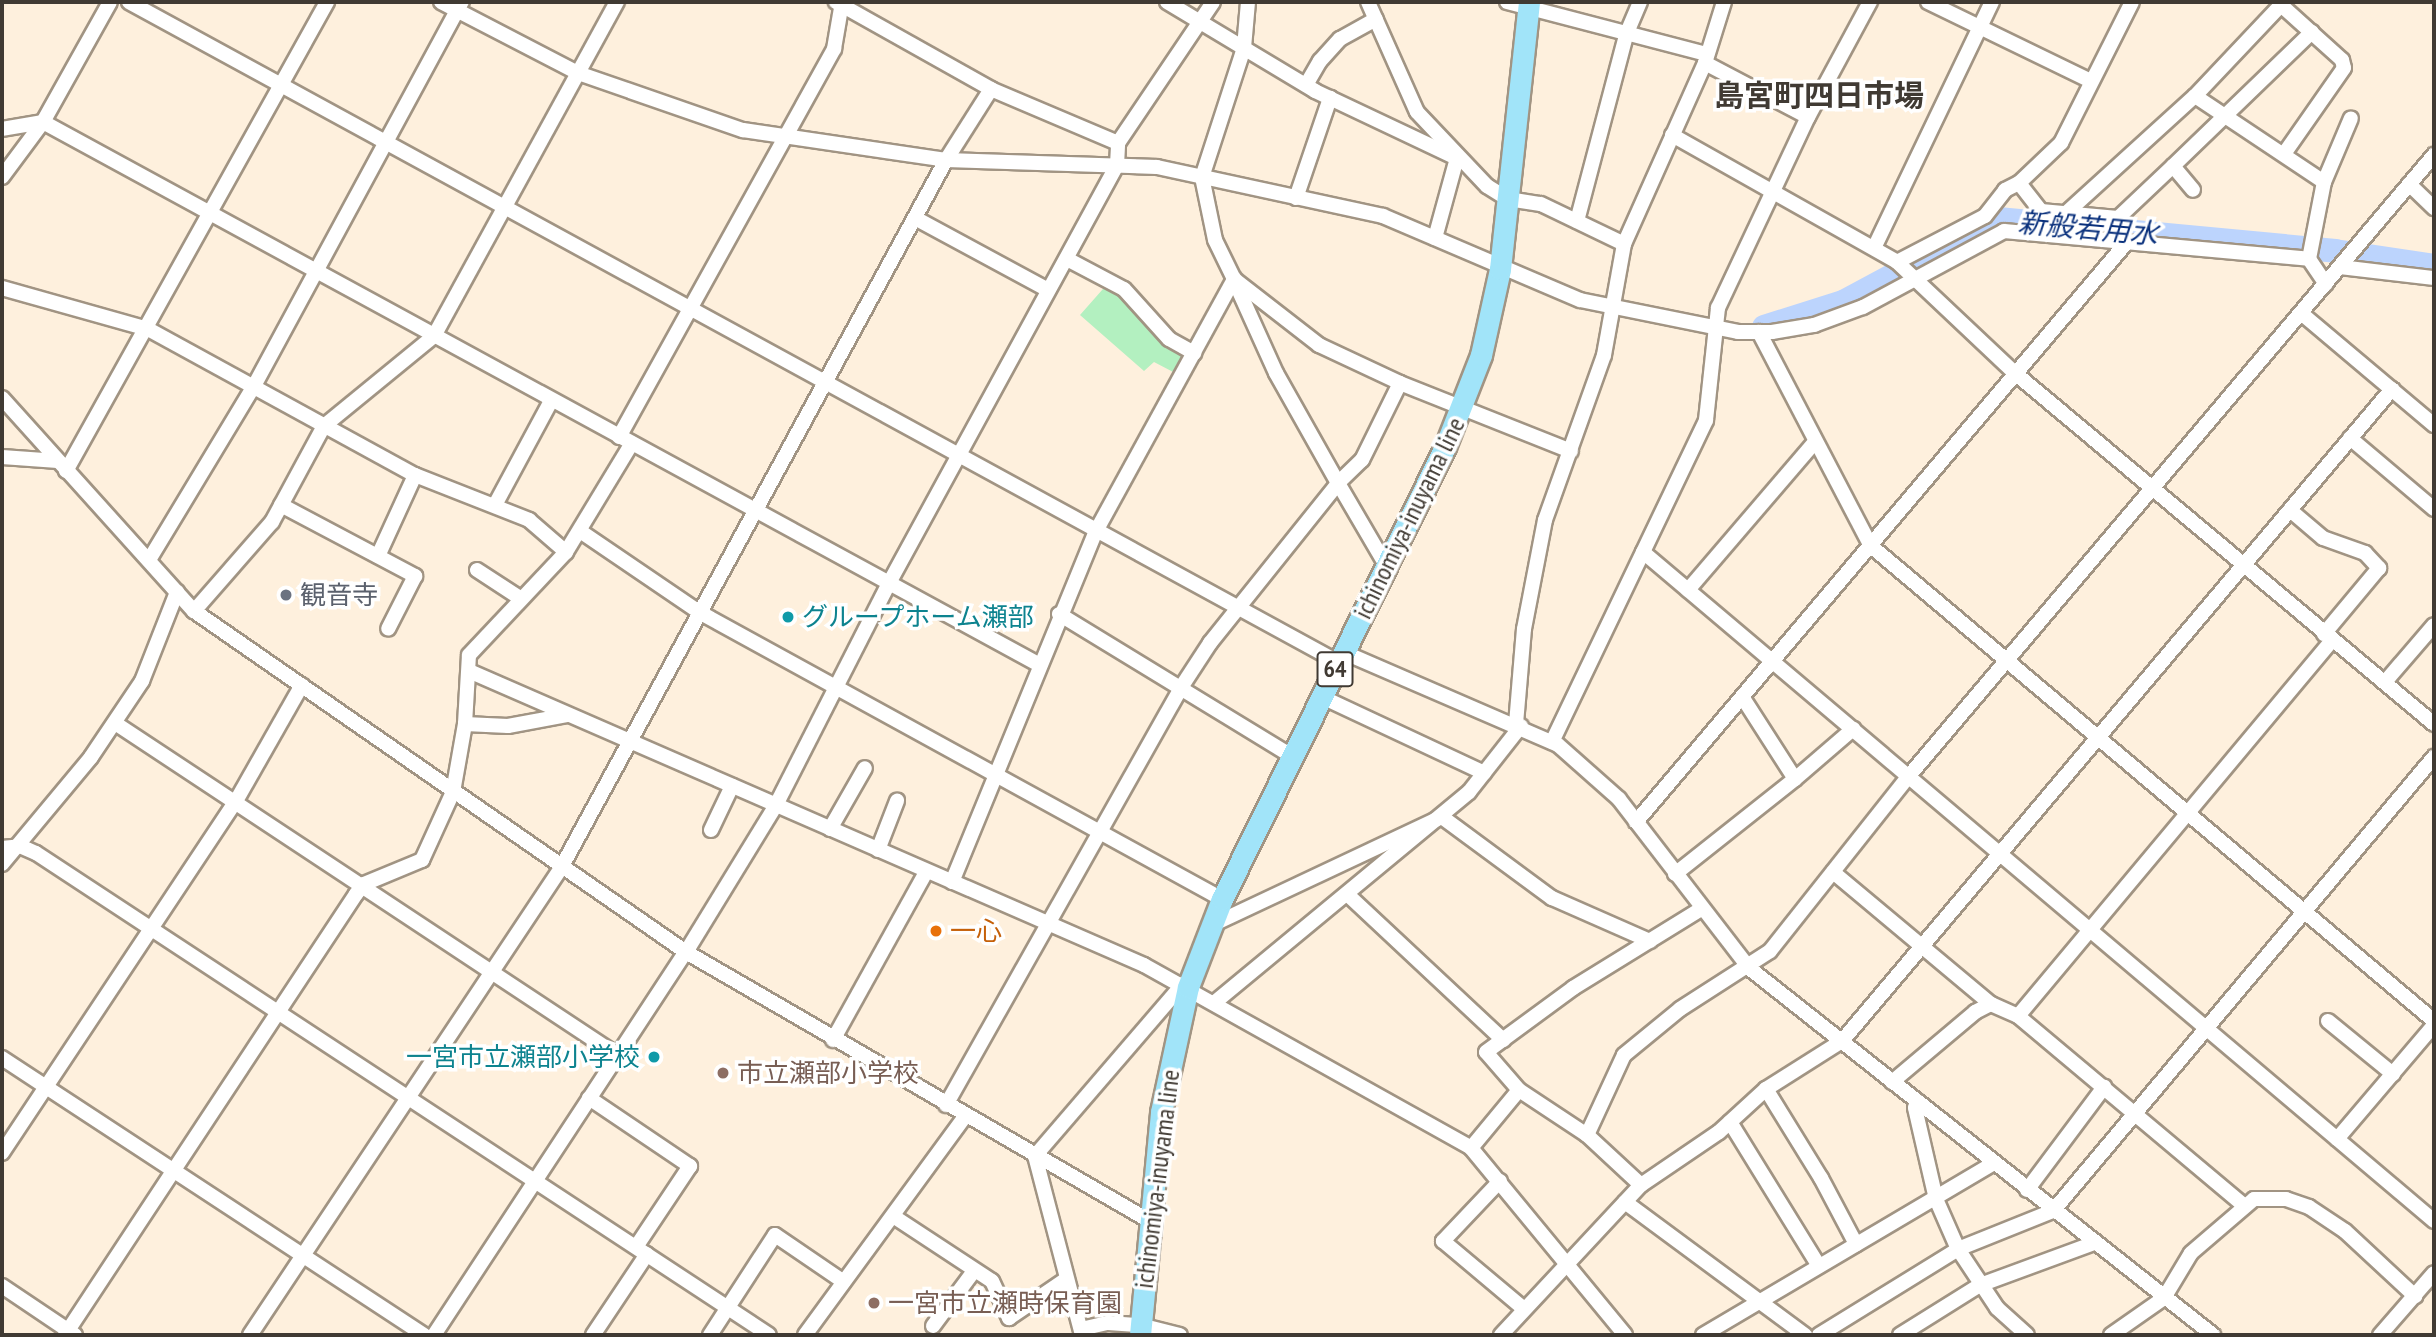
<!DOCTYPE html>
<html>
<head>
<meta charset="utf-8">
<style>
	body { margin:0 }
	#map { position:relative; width:2436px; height:1337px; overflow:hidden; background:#fef0dd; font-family:"PT Sans Narrow","Noto Sans JP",sans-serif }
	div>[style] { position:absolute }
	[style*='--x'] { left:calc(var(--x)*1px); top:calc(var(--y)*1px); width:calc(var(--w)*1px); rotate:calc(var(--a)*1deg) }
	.green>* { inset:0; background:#b3f0c0 }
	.river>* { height:24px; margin:-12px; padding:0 12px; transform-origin:12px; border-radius:12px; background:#bcd4fd }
	.roads { filter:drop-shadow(2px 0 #a19483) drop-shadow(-2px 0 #a19483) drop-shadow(0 2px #a19483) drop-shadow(0 -2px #a19483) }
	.street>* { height:14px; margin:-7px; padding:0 7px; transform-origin:7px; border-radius:7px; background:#fff }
	.primary>* { height:21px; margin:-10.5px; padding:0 10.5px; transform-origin:10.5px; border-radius:10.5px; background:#a1e4f9 }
	.dots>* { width:19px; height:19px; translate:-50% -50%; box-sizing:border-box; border:4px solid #fff; border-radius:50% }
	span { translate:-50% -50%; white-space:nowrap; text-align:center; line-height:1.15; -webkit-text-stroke:7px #fff; paint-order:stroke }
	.shield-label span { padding:2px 5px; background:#fff; border:2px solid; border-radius:5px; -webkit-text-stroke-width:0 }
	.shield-label { font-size:24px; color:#403a33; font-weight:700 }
	.street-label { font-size:26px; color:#403a33 }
	.worship-label { font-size:26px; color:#5b616d }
	.left { translate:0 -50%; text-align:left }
	.culture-label { font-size:26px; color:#0d838f }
	.right { translate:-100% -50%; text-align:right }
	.food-label { font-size:26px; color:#c56008 }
	.education-label { font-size:26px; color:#785e54 }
	.water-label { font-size:28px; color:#09307c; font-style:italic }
	.quarter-label { font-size:30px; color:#403a33; font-weight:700 }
	.frame { position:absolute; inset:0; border:4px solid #403a33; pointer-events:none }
</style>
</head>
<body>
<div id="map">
	<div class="green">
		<div style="clip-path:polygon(1110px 281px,1187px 355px,1177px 374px,1154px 362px,1144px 371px,1080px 315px)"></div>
	</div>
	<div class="river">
		<div style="--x:1764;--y:327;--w:83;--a:-17.6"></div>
		<div style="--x:1843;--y:302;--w:176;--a:-28.2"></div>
		<div style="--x:1998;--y:219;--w:339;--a:5.4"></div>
		<div style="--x:2335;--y:251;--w:100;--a:8.6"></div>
	</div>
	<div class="roads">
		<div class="street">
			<div style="--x:129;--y:2;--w:1377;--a:28.63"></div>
			<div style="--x:441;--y:2;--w:154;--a:27.4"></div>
			<div style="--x:578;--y:73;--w:175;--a:19.1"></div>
			<div style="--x:743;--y:130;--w:205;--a:8.4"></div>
			<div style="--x:946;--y:160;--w:211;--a:1.9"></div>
			<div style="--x:1157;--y:167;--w:231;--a:12.2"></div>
			<div style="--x:1383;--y:216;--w:214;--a:23.1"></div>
			<div style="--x:1580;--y:300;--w:161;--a:11.4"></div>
			<div style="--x:1738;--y:332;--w:34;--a:0"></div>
			<div style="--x:1772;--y:332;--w:43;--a:-9.5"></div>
			<div style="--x:1814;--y:325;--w:52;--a:-20.2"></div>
			<div style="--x:1863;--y:307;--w:160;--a:-28.3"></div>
			<div style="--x:2004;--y:231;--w:306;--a:5.2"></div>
			<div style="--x:2309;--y:259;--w:30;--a:56"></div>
			<div style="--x:1167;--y:2;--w:173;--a:31"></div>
			<div style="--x:1315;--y:91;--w:157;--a:25.3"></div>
			<div style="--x:1457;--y:158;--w:83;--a:105.4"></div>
			<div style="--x:1248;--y:2;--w:46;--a:95"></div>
			<div style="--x:1244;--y:48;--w:136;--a:108"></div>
			<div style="--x:1202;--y:177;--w:64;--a:78.3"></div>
			<div style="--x:1215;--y:240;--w:43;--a:64"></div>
			<div style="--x:1234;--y:279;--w:108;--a:37.8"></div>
			<div style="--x:1319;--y:345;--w:89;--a:25.1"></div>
			<div style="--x:1400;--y:383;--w:184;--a:21.7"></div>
			<div style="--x:1368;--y:2;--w:120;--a:66"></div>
			<div style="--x:1417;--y:112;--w:102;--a:46.6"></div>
			<div style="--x:1487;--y:186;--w:25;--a:32"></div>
			<div style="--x:1508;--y:199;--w:33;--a:9"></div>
			<div style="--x:1541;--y:204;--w:92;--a:25.7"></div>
			<div style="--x:1507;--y:2;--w:207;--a:14.6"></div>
			<div style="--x:1928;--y:2;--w:181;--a:25.9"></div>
			<div style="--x:2132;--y:2;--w:158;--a:116.7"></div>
			<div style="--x:2061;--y:143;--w:58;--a:136.4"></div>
			<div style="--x:2019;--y:183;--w:36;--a:52"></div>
			<div style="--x:2041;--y:211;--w:77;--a:5.2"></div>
			<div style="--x:2118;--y:218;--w:76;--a:-43.4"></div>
			<div style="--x:2173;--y:166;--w:31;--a:50"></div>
			<div style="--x:1705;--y:63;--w:116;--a:27.7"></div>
			<div style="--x:1306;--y:85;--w:28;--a:-60"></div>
			<div style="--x:1320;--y:61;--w:30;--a:-48"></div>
			<div style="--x:1340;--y:39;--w:41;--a:-29.1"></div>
			<div style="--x:2195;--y:96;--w:155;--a:33.7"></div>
			<div style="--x:2;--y:129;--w:42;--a:-9.7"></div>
			<div style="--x:43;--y:122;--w:1133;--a:28.58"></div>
			<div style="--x:1672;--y:135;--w:258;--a:29.4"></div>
			<div style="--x:1897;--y:262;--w:163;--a:43.3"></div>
			<div style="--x:2016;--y:374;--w:545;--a:39.94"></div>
			<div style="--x:1118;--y:143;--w:170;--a:-56"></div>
			<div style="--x:2173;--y:166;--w:193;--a:-44"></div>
			<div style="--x:2;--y:177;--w:69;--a:-53.3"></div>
			<div style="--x:43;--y:122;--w:137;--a:-60.8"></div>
			<div style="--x:2409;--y:184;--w:35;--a:44"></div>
			<div style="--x:1296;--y:198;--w:106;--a:-71.2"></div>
			<div style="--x:2064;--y:215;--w:177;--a:-42.3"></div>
			<div style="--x:2195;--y:96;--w:125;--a:-46.6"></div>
			<div style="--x:2281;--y:5;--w:82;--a:42"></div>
			<div style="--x:2342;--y:60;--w:8;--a:76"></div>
			<div style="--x:2344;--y:68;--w:105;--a:124.9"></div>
			<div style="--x:915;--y:218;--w:151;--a:28.4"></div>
			<div style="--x:1577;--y:221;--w:192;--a:-75.2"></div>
			<div style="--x:1626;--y:35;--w:36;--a:-67"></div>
			<div style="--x:1875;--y:246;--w:271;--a:-64.4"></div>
			<div style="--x:1067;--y:259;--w:64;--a:27.8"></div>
			<div style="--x:1124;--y:289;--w:67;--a:48"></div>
			<div style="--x:1169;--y:339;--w:29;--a:29"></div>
			<div style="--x:2309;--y:259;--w:78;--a:-79"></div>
			<div style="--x:2324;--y:182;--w:69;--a:-67.1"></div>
			<div style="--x:1897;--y:262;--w:99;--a:-27.6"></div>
			<div style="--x:1985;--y:216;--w:33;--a:-52"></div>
			<div style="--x:2005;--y:190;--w:16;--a:-27"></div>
			<div style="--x:2340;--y:267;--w:95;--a:6.7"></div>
			<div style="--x:1234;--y:280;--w:102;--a:65.7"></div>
			<div style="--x:1276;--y:373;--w:126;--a:60.6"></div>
			<div style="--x:1338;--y:483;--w:33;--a:-44"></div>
			<div style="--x:1362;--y:460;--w:86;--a:-63.7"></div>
			<div style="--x:2;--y:288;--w:152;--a:15.7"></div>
			<div style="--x:148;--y:329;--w:304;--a:28.7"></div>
			<div style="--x:415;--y:475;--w:123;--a:21.5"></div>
			<div style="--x:529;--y:520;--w:49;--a:40.9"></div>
			<div style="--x:2301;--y:313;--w:174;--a:40.1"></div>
			<div style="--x:1759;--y:332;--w:242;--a:62.4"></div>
			<div style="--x:1871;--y:546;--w:737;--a:40.15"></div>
			<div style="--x:2;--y:398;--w:287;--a:48"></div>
			<div style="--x:194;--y:611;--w:599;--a:34.73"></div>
			<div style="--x:686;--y:952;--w:534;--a:30.12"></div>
			<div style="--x:619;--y:437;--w:444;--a:-61"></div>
			<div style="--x:834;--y:49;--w:48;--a:-80.3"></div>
			<div style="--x:2350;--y:438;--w:110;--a:40.2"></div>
			<div style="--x:2;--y:457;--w:56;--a:4.1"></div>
			<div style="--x:66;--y:471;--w:537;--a:-60.9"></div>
			<div style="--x:281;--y:505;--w:152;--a:27.9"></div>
			<div style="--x:415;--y:576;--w:59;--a:117"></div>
			<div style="--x:495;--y:505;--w:118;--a:-61.7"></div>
			<div style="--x:2290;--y:510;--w:43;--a:40.3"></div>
			<div style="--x:2323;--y:538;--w:45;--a:19.7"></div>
			<div style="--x:2365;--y:553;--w:21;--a:47"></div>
			<div style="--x:2379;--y:568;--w:86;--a:129.8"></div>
			<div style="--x:580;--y:531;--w:144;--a:34.2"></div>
			<div style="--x:699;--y:612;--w:597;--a:28.76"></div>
			<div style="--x:1643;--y:552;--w:1036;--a:40.22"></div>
			<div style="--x:378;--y:556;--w:89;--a:-65.4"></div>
			<div style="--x:149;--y:560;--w:203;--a:-58.9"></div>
			<div style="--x:254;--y:386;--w:437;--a:-61.6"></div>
			<div style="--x:477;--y:570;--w:51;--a:33.1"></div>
			<div style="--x:1688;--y:590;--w:195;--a:-49.4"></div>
			<div style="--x:194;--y:611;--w:118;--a:-48.8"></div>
			<div style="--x:272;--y:522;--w:109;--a:-61.6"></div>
			<div style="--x:324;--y:426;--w:142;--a:-39.3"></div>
			<div style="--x:434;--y:336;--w:381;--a:-61.3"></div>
			<div style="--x:1059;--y:614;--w:273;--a:31.4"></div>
			<div style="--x:1343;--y:652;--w:234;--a:23.4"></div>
			<div style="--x:1558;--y:745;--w:81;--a:41.5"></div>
			<div style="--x:1619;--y:799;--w:213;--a:52.4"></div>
			<div style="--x:1749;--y:968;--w:592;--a:38.34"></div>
			<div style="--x:469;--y:671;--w:736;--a:23.54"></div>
			<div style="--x:1144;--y:965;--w:375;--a:29.2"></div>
			<div style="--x:1471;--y:1148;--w:242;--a:50.5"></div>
			<div style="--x:2385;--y:682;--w:75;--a:-49.3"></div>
			<div style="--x:1322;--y:697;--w:179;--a:25.1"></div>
			<div style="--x:115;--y:723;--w:602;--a:33.48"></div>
			<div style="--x:465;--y:724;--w:43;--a:2.7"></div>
			<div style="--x:508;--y:726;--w:61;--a:-10.4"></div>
			<div style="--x:1516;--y:724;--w:95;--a:-85.2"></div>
			<div style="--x:1524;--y:629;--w:111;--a:-79.1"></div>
			<div style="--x:1545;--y:520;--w:175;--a:-70.3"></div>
			<div style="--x:1604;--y:355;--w:113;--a:-79.8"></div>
			<div style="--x:1624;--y:244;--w:198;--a:-65.9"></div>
			<div style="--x:1705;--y:63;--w:64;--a:-72.7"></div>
			<div style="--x:1552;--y:742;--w:357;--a:-64.4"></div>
			<div style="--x:1706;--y:420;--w:113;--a:-83.9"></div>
			<div style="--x:1718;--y:308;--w:211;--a:-64.8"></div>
			<div style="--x:1808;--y:117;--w:131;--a:-61.7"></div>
			<div style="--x:1795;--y:779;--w:77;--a:-40.8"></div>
			<div style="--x:1636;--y:822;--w:760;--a:-49.75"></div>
			<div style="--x:830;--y:829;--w:70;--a:-60.2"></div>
			<div style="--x:711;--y:830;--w:49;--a:-64.5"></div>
			<div style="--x:2;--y:848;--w:18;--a:-6"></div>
			<div style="--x:20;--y:846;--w:17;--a:24"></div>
			<div style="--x:36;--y:853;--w:877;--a:33.33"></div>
			<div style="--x:878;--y:850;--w:53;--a:-68.8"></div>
			<div style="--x:2;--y:864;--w:139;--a:-50.2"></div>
			<div style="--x:91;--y:757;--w:92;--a:-56.1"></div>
			<div style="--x:142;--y:681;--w:96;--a:-68.5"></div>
			<div style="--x:1833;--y:872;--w:206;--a:39.9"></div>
			<div style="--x:1675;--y:874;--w:153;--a:-38.4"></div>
			<div style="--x:1795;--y:779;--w:96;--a:-122.7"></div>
			<div style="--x:952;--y:882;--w:377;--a:-67.7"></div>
			<div style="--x:1095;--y:533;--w:290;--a:-61.3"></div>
			<div style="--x:1347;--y:894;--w:214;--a:43.1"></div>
			<div style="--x:1212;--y:925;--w:254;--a:-25.2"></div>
			<div style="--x:1442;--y:817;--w:137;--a:36.4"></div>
			<div style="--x:1552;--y:898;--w:107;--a:23.7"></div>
			<div style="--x:1214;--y:1003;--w:331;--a:-39.6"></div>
			<div style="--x:1469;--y:792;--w:84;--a:-51.8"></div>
			<div style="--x:2018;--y:1016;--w:490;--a:-50.1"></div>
			<div style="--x:2328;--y:1021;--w:84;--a:39.2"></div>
			<div style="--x:833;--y:1040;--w:192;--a:-61"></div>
			<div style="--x:2;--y:1058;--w:505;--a:33.28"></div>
			<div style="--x:1892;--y:1082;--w:109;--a:-40.1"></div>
			<div style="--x:1975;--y:1012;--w:18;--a:-27"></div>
			<div style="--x:1991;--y:1004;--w:30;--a:24"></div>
			<div style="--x:2018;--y:1016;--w:294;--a:40"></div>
			<div style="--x:1766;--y:1089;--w:105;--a:58.3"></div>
			<div style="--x:1821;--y:1178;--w:75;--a:62.1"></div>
			<div style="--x:589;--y:1098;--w:122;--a:34"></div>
			<div style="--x:690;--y:1166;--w:97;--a:123.7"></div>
			<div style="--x:1917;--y:1101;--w:7;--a:106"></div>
			<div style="--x:1915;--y:1108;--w:93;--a:77"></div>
			<div style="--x:1936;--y:1199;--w:55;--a:66.3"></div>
			<div style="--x:1958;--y:1249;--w:71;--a:56.5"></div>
			<div style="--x:1997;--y:1308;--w:40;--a:42"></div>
			<div style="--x:946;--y:1105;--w:477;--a:-60.6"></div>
			<div style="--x:1180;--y:689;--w:55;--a:-56.9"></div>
			<div style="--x:1210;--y:643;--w:205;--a:-51.3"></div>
			<div style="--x:1338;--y:483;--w:95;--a:59.7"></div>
			<div style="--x:1730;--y:1122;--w:169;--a:58.3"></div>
			<div style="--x:1587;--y:1135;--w:88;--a:-65.2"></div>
			<div style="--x:1624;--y:1055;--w:72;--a:-39.4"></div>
			<div style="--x:1680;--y:1009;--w:107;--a:-32.8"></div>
			<div style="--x:1770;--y:951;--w:222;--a:-51.6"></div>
			<div style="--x:1908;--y:777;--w:815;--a:-49.78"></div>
			<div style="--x:2337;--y:1139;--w:150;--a:-49.6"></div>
			<div style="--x:1471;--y:1148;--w:75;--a:-50.4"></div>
			<div style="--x:2;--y:1153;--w:423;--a:-56.4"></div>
			<div style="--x:236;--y:801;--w:133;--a:-60.4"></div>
			<div style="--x:1500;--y:1181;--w:83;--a:133.5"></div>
			<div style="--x:1443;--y:1241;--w:106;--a:40"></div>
			<div style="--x:1641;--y:1185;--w:74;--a:-137.2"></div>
			<div style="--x:1587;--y:1135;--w:82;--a:-146.5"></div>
			<div style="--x:1519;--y:1090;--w:50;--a:-131"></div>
			<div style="--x:1486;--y:1052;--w:108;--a:-36.3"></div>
			<div style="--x:1573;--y:988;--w:150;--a:-31.7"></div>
			<div style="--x:2027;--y:1190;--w:129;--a:-53.2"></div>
			<div style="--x:1625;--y:1202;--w:224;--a:36.5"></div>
			<div style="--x:893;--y:1216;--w:118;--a:33.3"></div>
			<div style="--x:992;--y:1281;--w:41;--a:65.3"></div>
			<div style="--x:1009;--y:1318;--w:68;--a:-34.2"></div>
			<div style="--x:2;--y:1286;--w:88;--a:33.9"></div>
			<div style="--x:933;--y:1326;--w:69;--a:-53.3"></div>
			<div style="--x:1081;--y:1329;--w:28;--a:-13"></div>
			<div style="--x:1108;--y:1323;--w:32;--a:4"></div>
			<div style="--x:1140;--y:1325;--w:41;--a:14"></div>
			<div style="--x:65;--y:1335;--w:528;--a:-56.58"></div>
			<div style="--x:356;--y:894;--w:13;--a:-51"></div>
			<div style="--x:364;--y:884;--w:63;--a:-22.5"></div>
			<div style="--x:422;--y:860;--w:75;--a:-65.5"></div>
			<div style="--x:453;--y:792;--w:69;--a:-80"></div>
			<div style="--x:465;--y:724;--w:69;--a:-86.7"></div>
			<div style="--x:469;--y:655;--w:141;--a:-46.7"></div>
			<div style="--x:566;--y:552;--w:127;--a:-58.8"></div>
			<div style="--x:250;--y:1335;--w:561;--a:-56.34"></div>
			<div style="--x:561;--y:868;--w:806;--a:-61.46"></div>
			<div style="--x:946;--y:160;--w:84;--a:-57.6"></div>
			<div style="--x:434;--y:1335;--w:458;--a:-56.7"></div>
			<div style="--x:686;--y:952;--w:172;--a:-58.5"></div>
			<div style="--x:776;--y:805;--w:247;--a:-63"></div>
			<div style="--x:888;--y:585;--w:478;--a:-61.4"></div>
			<div style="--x:1117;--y:165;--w:22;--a:-87"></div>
			<div style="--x:1118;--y:143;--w:138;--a:-157"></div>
			<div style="--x:991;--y:89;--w:178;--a:-150.7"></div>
			<div style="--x:593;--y:1335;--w:97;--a:-56.3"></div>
			<div style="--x:710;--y:1335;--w:119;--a:-57"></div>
			<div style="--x:775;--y:1235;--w:83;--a:34.3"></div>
			<div style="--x:805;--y:1335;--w:271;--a:-53.8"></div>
			<div style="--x:1082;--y:1335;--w:185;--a:-104.7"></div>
			<div style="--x:1035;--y:1156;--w:227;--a:-49.3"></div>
			<div style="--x:1501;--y:1335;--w:205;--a:-47"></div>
			<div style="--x:1641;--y:1185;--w:94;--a:-34.2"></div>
			<div style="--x:1719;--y:1132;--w:64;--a:-42.5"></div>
			<div style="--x:1766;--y:1089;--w:90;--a:-32.3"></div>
			<div style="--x:1842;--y:1041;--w:853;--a:-49.85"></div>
			<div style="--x:1703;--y:1335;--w:338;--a:-30.6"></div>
			<div style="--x:1819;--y:1335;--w:163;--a:-31.7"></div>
			<div style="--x:1958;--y:1249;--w:102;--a:-21.8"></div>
			<div style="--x:2053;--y:1211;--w:593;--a:-50"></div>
			<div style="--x:1900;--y:1335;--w:94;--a:-32"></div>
			<div style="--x:1980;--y:1285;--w:121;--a:-20.2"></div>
			<div style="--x:2111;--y:1335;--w:65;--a:-34.9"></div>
			<div style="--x:2164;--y:1298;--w:52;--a:-59"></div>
			<div style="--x:2191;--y:1253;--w:83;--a:-40.6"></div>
			<div style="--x:2254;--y:1199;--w:32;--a:0"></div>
			<div style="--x:2286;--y:1199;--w:24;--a:19"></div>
			<div style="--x:2309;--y:1207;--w:43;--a:33.7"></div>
			<div style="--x:2345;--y:1231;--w:96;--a:42.9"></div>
			<div style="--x:2380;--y:1335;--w:82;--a:-48.9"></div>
		</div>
		<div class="primary">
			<div style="--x:1140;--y:1335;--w:224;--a:-84.6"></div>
			<div style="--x:1161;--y:1112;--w:128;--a:-77.8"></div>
			<div style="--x:1188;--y:987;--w:94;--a:-68.9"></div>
			<div style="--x:1222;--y:899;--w:504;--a:-63.74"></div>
			<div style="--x:1445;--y:447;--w:99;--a:-68.6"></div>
			<div style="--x:1481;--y:355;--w:88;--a:-77.5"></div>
			<div style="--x:1500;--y:269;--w:269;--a:-83.8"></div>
		</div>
	</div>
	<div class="dots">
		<div style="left:286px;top:595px;background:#6b7280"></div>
		<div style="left:788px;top:617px;background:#0f9aa8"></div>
		<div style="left:936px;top:931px;background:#e8710a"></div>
		<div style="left:654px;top:1057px;background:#0f9aa8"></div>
		<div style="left:723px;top:1073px;background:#8d6e63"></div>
		<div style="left:874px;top:1303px;background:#8d6e63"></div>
	</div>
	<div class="shield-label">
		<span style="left:1335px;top:669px">64</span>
	</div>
	<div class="street-label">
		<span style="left:1409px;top:518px;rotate:-64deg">ichinomiya-inuyama line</span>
		<span style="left:1157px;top:1179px;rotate:-83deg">ichinomiya-inuyama line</span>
	</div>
	<div class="worship-label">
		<span class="left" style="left:300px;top:595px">観音寺</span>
	</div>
	<div class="culture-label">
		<span class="left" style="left:802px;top:617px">グループホーム瀬部</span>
		<span class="right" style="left:640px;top:1057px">一宮市立瀬部小学校</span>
	</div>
	<div class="food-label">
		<span class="left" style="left:950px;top:931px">一心</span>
	</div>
	<div class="education-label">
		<span class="left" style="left:737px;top:1073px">市立瀬部小学校</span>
		<span class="left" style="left:888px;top:1303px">一宮市立瀬時保育園</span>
	</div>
	<div class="water-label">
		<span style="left:2088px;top:228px;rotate:5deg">新般若用水</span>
	</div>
	<div class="quarter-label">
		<span style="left:1819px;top:95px">島宮町四日市場</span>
	</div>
	<div class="frame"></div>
</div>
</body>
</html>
